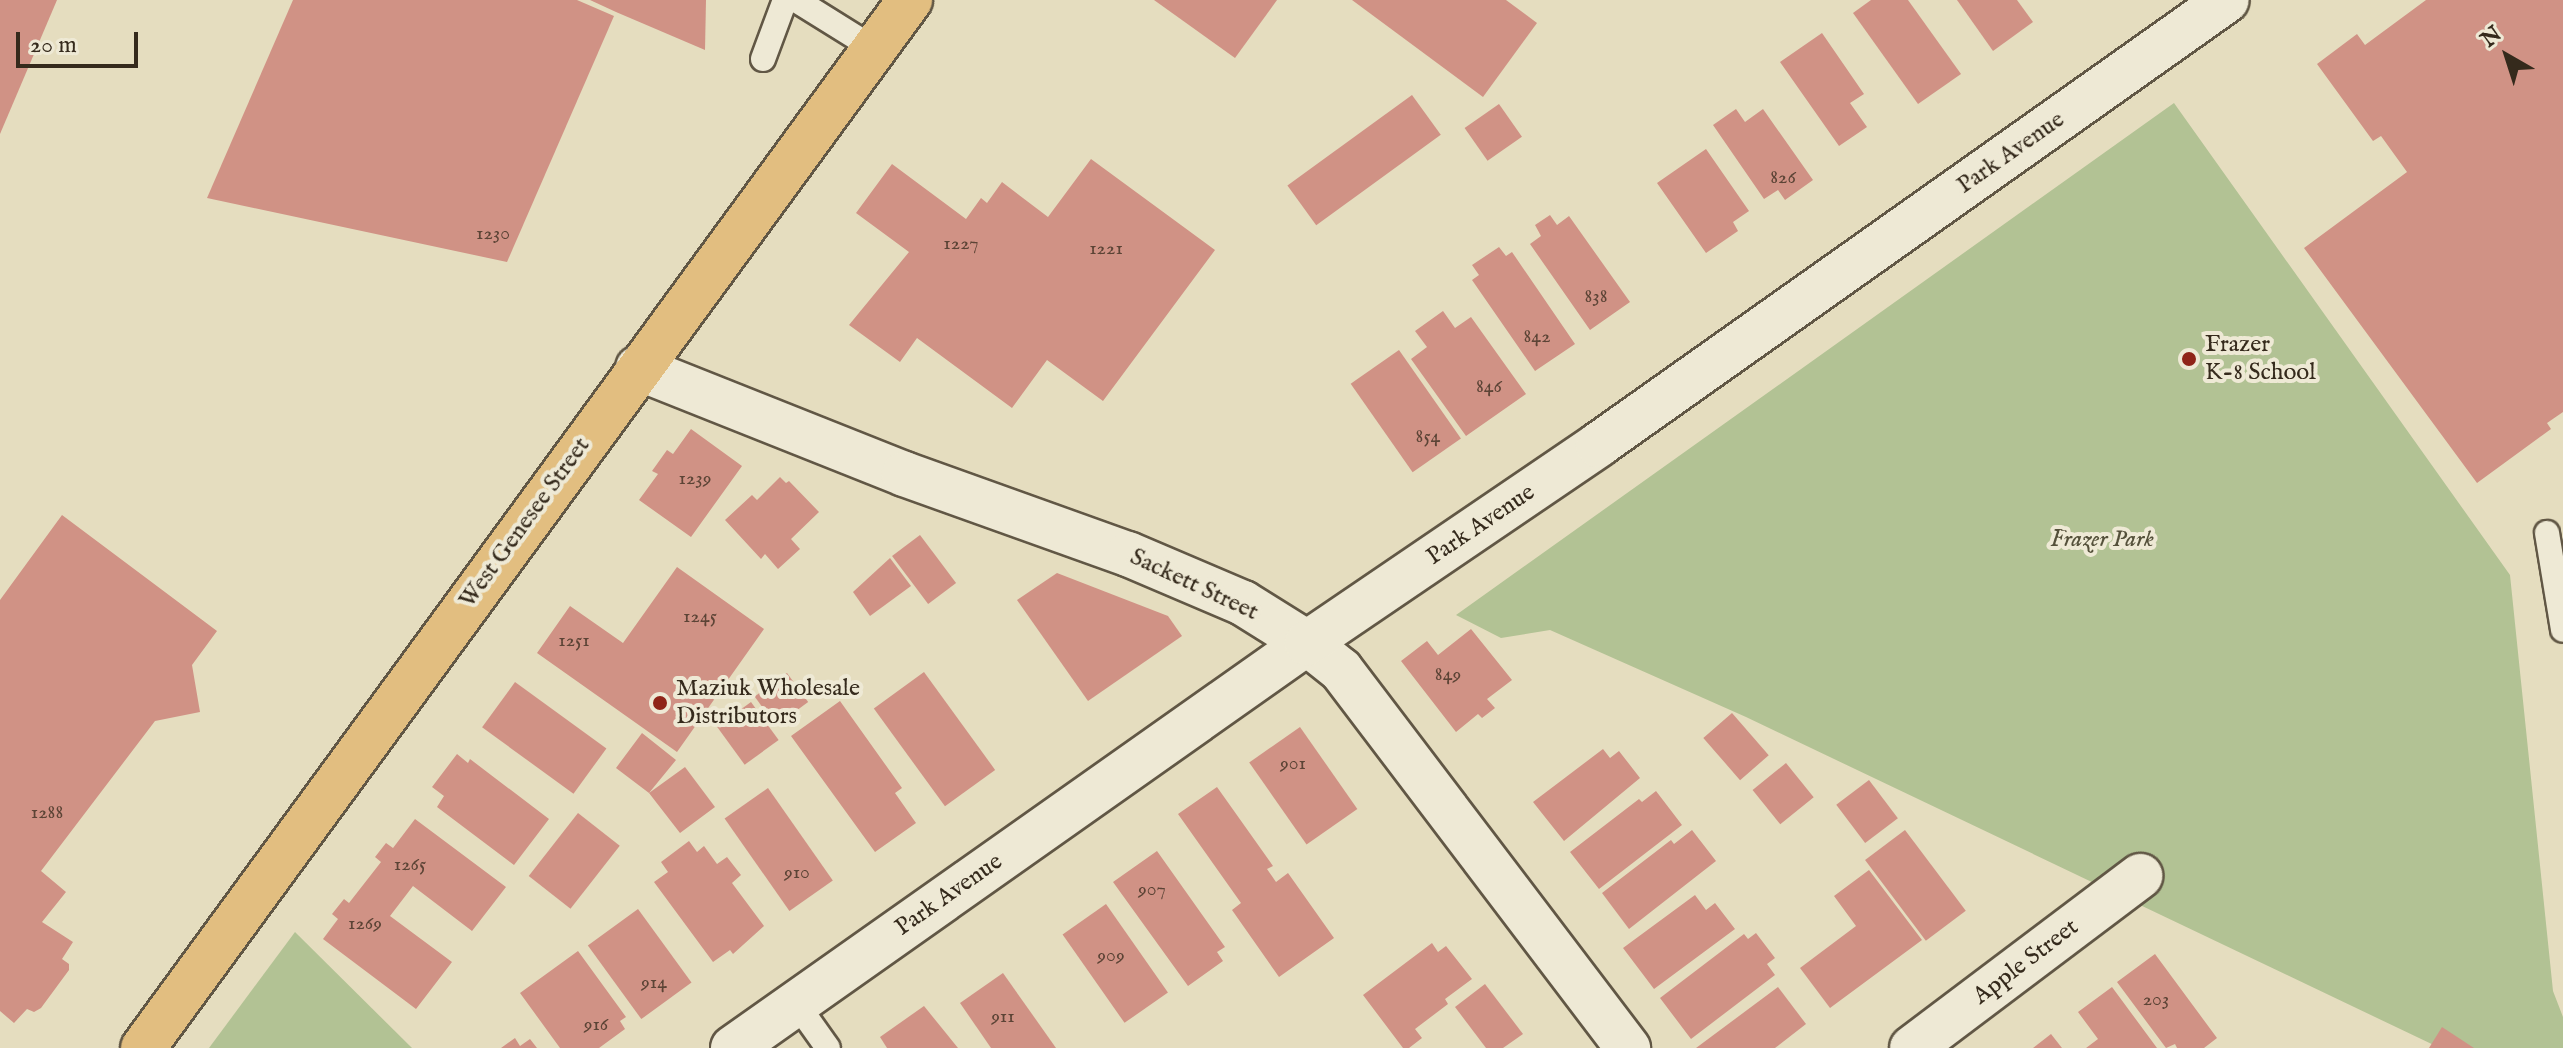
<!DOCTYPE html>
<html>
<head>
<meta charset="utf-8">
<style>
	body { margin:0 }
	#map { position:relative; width:2563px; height:1048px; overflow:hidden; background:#e5ddbf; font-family:"IM FELL English",serif }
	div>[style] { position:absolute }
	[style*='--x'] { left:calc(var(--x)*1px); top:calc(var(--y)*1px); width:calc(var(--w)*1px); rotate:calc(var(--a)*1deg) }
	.green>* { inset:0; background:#b2c294 }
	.building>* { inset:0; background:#d09285; transform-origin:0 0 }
	.roads { filter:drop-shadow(2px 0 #615745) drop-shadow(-2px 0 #615745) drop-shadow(0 2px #615745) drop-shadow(0 -2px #615745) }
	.service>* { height:24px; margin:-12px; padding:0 12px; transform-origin:12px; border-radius:12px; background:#eee9d5 }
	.minor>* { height:44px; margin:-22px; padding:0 22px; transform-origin:22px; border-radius:22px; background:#eee9d5 }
	.primary>* { height:44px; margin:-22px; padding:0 22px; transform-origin:22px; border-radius:22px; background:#e2be80 }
	.dots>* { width:22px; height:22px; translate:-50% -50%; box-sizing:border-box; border:4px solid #eee9d5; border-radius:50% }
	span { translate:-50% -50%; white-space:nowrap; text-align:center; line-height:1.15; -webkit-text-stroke:8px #eee9d5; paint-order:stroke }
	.number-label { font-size:20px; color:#5c4436 }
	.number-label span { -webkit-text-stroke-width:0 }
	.street-label { font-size:24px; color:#352a1c }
	.poi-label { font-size:24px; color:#352a1c }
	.left { translate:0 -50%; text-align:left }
	.park-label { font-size:24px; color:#54503a; font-style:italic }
	.north { position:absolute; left:2467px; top:16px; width:80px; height:80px; -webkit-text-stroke:6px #eee9d5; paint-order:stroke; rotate:321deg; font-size:22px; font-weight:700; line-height:32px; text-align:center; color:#352a1c }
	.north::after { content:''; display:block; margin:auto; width:28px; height:36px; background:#352a1c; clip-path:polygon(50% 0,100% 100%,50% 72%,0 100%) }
	.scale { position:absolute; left:16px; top:32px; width:122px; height:36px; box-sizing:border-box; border:4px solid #352a1c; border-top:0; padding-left:10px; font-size:24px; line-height:28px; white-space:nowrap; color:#352a1c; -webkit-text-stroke:6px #eee9d5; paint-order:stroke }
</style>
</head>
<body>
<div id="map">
	<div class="green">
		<div style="clip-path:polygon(2174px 103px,2510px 575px,2553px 991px,2563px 1017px,2563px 1048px,2440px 1048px,1746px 717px,1550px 630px,1501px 638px,1456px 615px)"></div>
		<div style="clip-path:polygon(295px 932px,412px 1048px,209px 1048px)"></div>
	</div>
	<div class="building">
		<div style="clip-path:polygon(0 0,57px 0,0 134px)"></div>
		<div style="clip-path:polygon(293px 0,577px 0,614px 16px,507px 262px,207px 198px)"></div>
		<div style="clip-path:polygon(590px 0,706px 0,705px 50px,616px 12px)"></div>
		<div style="clip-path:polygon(1154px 0,1277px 0,1235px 58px)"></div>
		<div style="clip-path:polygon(1352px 0,1506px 0,1537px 23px,1483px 97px)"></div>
		<div style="clip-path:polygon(1871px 0,1908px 0,1961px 74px,1918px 104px,1853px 13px)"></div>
		<div style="clip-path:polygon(1957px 0,2017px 0,2033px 22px,1993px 51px)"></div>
		<div style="clip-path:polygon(2426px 0,2563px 0,2563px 412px,2547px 423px,2551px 429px,2477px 483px,2304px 248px,2407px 172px,2381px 136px,2373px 141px,2317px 64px,2357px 34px,2365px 45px)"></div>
		<div style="clip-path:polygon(1822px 33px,1864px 94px,1850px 103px,1867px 127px,1839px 146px,1780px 62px)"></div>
		<div style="left:1412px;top:95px;width:49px;height:154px;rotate:54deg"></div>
		<div style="left:1499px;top:104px;width:40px;height:42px;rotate:55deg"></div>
		<div style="clip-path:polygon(1736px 109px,1745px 122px,1763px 109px,1813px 180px,1785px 200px,1778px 190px,1764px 199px,1713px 125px)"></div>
		<div style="clip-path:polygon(1706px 149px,1749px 211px,1733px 222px,1738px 231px,1706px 253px,1657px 183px)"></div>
		<div style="clip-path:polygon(1091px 159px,1215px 250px,1103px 401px,1047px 360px,1012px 408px,917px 338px,900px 362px,849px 325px,909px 252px,856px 213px,892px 164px,966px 219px,981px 198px,987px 203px,1002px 182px,1048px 217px)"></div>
		<div style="clip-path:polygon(1550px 215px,1557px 225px,1569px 216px,1630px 302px,1590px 330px,1530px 244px,1541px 236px,1535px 225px)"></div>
		<div style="clip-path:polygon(1499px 247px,1506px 256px,1512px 252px,1575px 344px,1535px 371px,1472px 280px,1479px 275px,1472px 265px)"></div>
		<div style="clip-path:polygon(1443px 311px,1455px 328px,1471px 317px,1526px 394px,1466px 436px,1411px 359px,1427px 347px,1415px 331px)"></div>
		<div style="left:1399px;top:350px;width:108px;height:59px;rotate:55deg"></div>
		<div style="clip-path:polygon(691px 429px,742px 466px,691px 537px,639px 500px,658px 474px,652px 471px,667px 450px,673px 454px)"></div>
		<div style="clip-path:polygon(780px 477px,786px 483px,789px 481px,819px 512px,791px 539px,800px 549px,778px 569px,765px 554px,761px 559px,725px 520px,752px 495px,757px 500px)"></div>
		<div style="clip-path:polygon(62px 515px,217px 631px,192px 665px,200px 712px,155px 721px,41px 871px,66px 892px,42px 922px,73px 942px,62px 959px,69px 964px,69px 970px,41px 1008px,34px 1012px,27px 1009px,14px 1023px,0 1011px,0 600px)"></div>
		<div style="left:920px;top:535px;width:60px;height:35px;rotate:53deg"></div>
		<div style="clip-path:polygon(890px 558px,911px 586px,870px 616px,853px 592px)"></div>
		<div style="clip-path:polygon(677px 567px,764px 629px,677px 752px,537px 653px,570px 606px,623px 643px)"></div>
		<div style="clip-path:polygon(1057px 573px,1168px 616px,1182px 636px,1088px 701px,1017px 600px)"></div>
		<div style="clip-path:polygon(1471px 629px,1512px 680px,1487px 699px,1495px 708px,1482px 718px,1478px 714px,1456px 732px,1401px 661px,1427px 641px,1438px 655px)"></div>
		<div style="left:924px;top:672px;width:121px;height:62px;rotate:54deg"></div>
		<div style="left:787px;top:673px;width:36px;height:40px;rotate:54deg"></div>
		<div style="left:515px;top:682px;width:113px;height:56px;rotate:36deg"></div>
		<div style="clip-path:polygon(840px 701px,902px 788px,895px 793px,916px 823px,875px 852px,791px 736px)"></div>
		<div style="left:751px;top:702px;width:47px;height:42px;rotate:54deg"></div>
		<div style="left:1732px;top:713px;width:56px;height:38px;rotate:49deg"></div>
		<div style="left:1300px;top:727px;width:100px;height:62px;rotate:55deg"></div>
		<div style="clip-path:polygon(642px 733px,676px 760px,649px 793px,685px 767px,715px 807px,680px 833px,649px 793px,616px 768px)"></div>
		<div style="clip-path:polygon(1603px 749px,1610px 758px,1619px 751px,1640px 778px,1564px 841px,1533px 802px)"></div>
		<div style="clip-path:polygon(457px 754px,468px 763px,470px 759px,549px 819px,514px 865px,437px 807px,444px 796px,432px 787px)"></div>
		<div style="left:1786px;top:763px;width:44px;height:43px;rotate:51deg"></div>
		<div style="left:1869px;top:780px;width:48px;height:41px;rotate:53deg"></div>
		<div style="clip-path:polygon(1217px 787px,1273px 866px,1267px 869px,1276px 882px,1288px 873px,1334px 938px,1279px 977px,1232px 910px,1241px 903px,1178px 814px)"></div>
		<div style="left:768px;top:788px;width:113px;height:53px;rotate:55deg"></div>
		<div style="clip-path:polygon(1656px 791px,1682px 825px,1599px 889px,1570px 852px,1639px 799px,1642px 802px)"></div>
		<div style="left:578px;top:813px;width:53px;height:80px;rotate:38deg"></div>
		<div style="clip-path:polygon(415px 819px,506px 887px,472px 931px,413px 886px,390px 916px,452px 962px,416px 1009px,323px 939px,338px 919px,332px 914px,344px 899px,349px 903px,381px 862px,375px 857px,386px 843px,393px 848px)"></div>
		<div style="clip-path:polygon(1692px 830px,1716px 861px,1629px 929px,1602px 893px,1671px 840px,1674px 844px)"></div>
		<div style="left:1905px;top:830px;width:101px;height:50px;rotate:53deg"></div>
		<div style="clip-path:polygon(689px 841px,697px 852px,704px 846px,717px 864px,727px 857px,741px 875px,732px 883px,764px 926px,733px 954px,730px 950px,713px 962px,654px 882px,668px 872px,661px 862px)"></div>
		<div style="clip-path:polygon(1157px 851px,1225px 947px,1217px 952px,1223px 961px,1188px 986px,1113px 882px)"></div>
		<div style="clip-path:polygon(1869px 870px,1922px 940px,1830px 1008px,1800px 968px,1856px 926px,1834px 896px)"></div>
		<div style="clip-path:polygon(1695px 895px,1706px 910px,1715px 903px,1735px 929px,1654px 989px,1623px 948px)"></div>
		<div style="left:1106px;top:904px;width:108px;height:53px;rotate:55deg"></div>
		<div style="left:638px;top:909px;width:91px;height:62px;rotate:54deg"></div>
		<div style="clip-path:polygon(1756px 933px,1775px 958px,1767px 964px,1775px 975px,1691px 1039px,1660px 998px,1744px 934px,1748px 939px)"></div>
		<div style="clip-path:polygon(1432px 943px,1438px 952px,1446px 946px,1472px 979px,1445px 999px,1448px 1004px,1415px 1029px,1422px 1038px,1409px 1048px,1403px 1048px,1363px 995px)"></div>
		<div style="clip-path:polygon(578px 951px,626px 1017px,620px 1021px,625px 1029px,599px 1048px,560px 1048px,520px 993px)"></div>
		<div style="clip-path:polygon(2155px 954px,2217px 1038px,2204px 1048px,2177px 1048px,2175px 1044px,2166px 1048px,2117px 982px)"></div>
		<div style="clip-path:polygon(1003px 973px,1056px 1048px,991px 1048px,960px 1003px)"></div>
		<div style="clip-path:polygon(1485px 984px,1523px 1034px,1503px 1048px,1486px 1048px,1455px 1007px)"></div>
		<div style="clip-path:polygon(1778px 987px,1806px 1024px,1775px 1048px,1696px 1048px)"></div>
		<div style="clip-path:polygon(2112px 987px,2157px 1048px,2086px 1048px,2098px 1039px,2078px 1012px)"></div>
		<div style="clip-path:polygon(924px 1006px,958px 1048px,887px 1048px,880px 1037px)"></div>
		<div style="clip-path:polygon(2442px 1027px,2474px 1048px,2429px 1048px)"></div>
		<div style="clip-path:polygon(2051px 1034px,2062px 1048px,2033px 1048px)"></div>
		<div style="clip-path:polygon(515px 1038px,520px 1046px,530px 1039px,537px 1048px,501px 1048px)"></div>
	</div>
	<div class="roads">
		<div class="service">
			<div style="--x:796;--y:0;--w:91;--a:31.9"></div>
			<div style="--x:763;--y:59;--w:63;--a:-69.6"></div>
			<div style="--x:2547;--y:533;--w:98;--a:80.6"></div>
			<div style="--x:796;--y:1003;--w:55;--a:54.6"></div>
		</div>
		<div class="minor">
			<div style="--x:638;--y:368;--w:286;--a:21.7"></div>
			<div style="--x:904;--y:474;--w:238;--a:19.7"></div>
			<div style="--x:1128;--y:554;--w:125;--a:23.1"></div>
			<div style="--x:1243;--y:603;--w:75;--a:32"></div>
			<div style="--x:1307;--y:643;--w:43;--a:38.5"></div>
			<div style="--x:1341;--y:670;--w:475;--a:52.8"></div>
			<div style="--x:733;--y:1048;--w:702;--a:-35.21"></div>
			<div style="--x:1307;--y:643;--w:352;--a:-34.2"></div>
			<div style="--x:1598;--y:445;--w:770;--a:-35.28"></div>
			<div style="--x:1912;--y:1048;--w:286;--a:-37"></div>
		</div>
		<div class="primary">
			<div style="--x:143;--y:1048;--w:1299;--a:-53.8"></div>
		</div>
	</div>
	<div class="dots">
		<div style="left:2189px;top:359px;background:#8f2418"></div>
		<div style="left:660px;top:703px;background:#8f2418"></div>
	</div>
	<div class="number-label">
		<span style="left:1783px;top:177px">826</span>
		<span style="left:493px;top:233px">1230</span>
		<span style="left:961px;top:243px">1227</span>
		<span style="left:1106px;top:248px">1221</span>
		<span style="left:1596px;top:296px">838</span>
		<span style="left:1537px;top:336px">842</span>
		<span style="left:1489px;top:386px">846</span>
		<span style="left:1428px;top:436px">854</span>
		<span style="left:695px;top:478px">1239</span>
		<span style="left:700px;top:616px">1245</span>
		<span style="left:574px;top:640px">1251</span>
		<span style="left:1448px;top:674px">849</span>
		<span style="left:1293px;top:763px">901</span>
		<span style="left:47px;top:812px">1288</span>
		<span style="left:410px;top:864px">1265</span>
		<span style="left:797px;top:872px">910</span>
		<span style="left:1152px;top:889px">907</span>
		<span style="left:365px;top:923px">1269</span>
		<span style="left:1111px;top:955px">909</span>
		<span style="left:654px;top:982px">914</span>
		<span style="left:2156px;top:999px">203</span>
		<span style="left:1003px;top:1016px">911</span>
		<span style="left:596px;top:1024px">916</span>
	</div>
	<div class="street-label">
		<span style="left:2011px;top:153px;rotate:-35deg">Park Avenue</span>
		<span style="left:525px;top:523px;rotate:-54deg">West Genesee Street</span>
		<span style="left:1481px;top:525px;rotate:-34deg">Park Avenue</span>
		<span style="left:1194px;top:585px;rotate:25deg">Sackett Street</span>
		<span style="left:949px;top:895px;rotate:-35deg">Park Avenue</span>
		<span style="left:2026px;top:962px;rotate:-37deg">Apple Street</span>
	</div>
	<div class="poi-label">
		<span class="left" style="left:2205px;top:359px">Frazer<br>K-8 School</span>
		<span class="left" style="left:676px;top:703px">Maziuk Wholesale<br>Distributors</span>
	</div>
	<div class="park-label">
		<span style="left:2102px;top:540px">Frazer Park</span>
	</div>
	<div class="north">N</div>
	<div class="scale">20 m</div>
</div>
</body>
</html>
